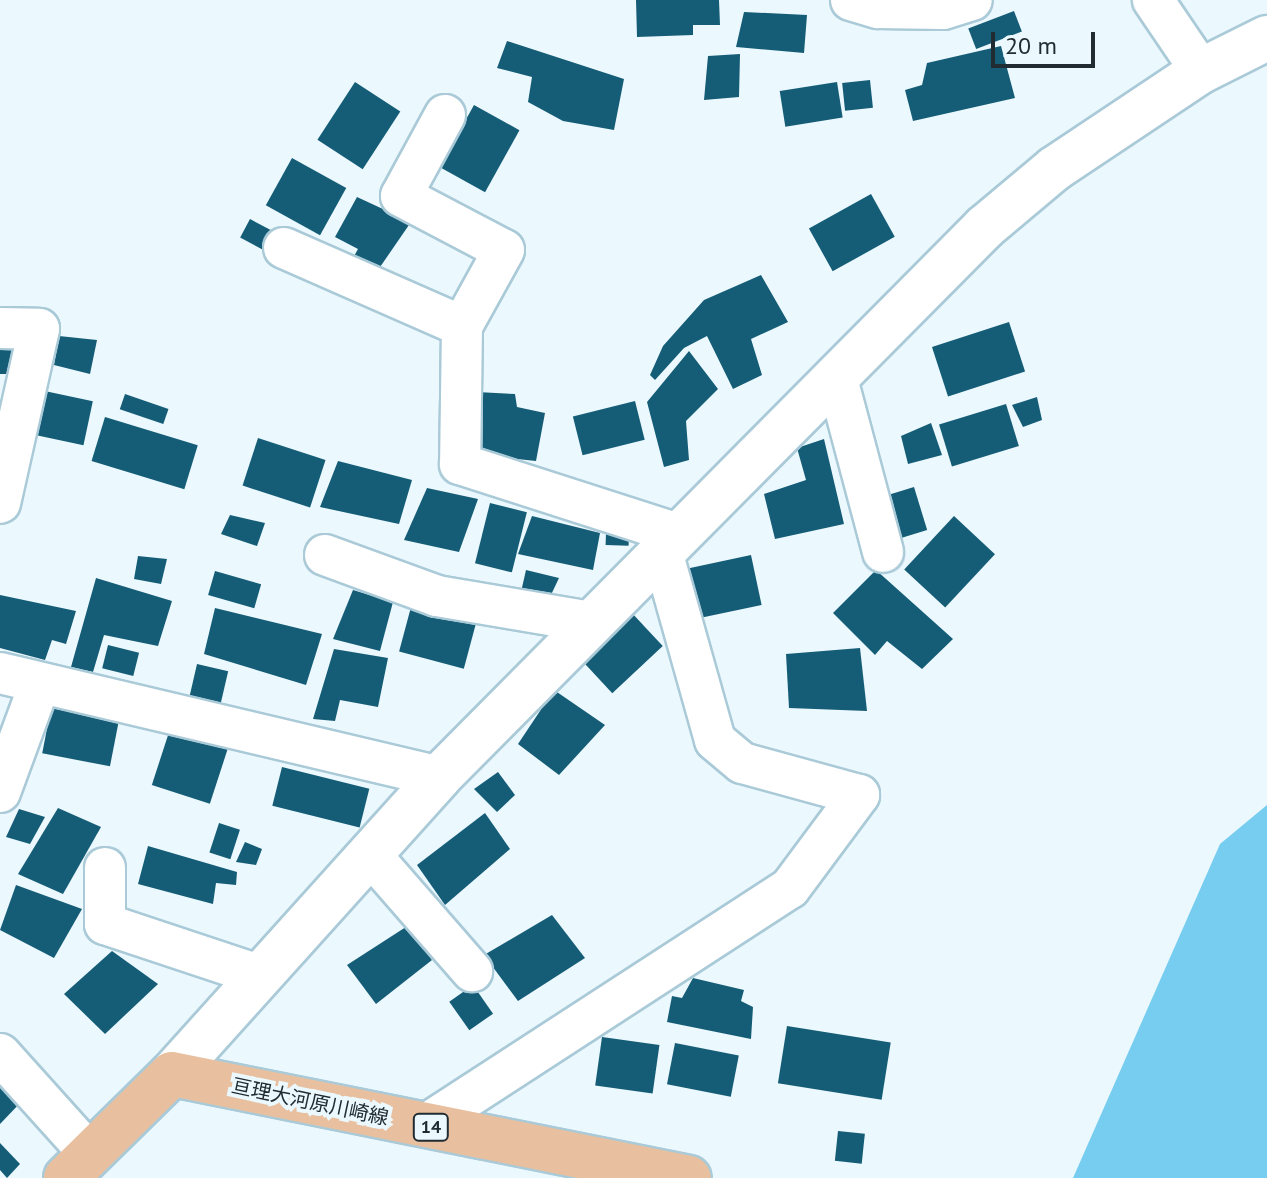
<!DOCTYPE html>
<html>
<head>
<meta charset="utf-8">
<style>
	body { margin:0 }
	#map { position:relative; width:1267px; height:1178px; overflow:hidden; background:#ebf8fe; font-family:"PT Sans","Noto Sans JP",sans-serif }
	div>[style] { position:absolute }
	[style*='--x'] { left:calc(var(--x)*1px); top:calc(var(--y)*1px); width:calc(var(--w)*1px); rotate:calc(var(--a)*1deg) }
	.forest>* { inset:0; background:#76cdf0 }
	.building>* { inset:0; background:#155d76; transform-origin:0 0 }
	.roads { filter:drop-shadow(2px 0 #aacad8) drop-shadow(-2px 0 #aacad8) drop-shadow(0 2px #aacad8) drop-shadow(0 -2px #aacad8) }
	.minor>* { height:40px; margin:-20px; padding:0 20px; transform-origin:20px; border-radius:20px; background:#fff }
	.tertiary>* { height:44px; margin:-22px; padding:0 22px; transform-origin:22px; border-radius:22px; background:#fff }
	.primary>* { height:44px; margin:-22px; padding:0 22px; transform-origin:22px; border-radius:22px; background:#e8c09f }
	span { translate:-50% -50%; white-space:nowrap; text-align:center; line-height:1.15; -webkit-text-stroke:8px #ebf8fe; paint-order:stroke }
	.shield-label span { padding:2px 6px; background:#ebf8fe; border:2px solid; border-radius:6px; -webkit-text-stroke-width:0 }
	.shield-label { font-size:18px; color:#202c32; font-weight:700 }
	.street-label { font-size:20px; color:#202c32 }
	.scale { position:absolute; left:991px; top:32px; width:104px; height:36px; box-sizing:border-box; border:4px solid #202c32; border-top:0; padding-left:10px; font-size:24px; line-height:28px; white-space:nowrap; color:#202c32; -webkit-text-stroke:6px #ebf8fe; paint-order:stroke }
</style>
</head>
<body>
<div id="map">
	<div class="forest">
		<div style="clip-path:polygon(1267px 805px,1267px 1178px,1073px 1178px,1220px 844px)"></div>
	</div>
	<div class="building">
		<div style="clip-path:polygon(636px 0,719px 0,720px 25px,693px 25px,693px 35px,637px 37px)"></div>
		<div style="left:1014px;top:11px;width:22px;height:49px;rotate:69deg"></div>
		<div style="clip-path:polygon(744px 12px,807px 15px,804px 53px,736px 47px)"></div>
		<div style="clip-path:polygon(507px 41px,624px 79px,614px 130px,563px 121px,528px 102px,532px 77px,497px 68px)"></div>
		<div style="clip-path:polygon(1001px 46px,1015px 98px,913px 121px,905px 90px,922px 85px,927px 63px)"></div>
		<div style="clip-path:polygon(740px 54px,739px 97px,704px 100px,708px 56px)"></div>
		<div style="left:870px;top:80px;width:28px;height:28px;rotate:84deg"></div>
		<div style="left:355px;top:82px;width:54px;height:69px;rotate:33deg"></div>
		<div style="left:837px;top:82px;width:36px;height:58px;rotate:81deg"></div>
		<div style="left:474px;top:105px;width:52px;height:71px;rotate:29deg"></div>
		<div style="left:292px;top:158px;width:62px;height:54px;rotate:29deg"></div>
		<div style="left:871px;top:194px;width:49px;height:71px;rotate:61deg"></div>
		<div style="clip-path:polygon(357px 197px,411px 222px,378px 270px,353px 258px,358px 249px,335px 237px)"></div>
		<div style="left:250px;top:219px;width:38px;height:21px;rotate:28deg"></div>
		<div style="clip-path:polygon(761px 275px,788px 322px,751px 339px,762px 375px,733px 389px,707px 336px,684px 348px,655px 380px,650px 375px,663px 346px,704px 300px)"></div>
		<div style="left:1009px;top:322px;width:52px;height:81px;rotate:72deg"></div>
		<div style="clip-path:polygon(59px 336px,97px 340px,90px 374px,54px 365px)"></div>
		<div style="clip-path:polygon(0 348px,16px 349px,11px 374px,0 374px)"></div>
		<div style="clip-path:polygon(689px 351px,718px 389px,686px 421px,689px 460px,664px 467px,647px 402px)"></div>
		<div style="left:40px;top:390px;width:54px;height:45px;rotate:12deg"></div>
		<div style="clip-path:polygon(477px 392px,515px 394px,517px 407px,545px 413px,536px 461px,472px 454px)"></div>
		<div style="left:125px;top:394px;width:46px;height:16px;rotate:19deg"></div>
		<div style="clip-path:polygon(1037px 397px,1042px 420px,1023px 427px,1012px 405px)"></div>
		<div style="left:635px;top:401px;width:40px;height:64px;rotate:76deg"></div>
		<div style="left:1006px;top:404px;width:44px;height:70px;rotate:73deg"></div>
		<div style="left:105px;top:417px;width:97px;height:46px;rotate:17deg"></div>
		<div style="clip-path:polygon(931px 423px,942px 455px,908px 464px,901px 436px)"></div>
		<div style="left:258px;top:438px;width:71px;height:50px;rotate:18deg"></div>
		<div style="clip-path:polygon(824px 439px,844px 524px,775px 539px,764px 494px,806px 480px,797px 448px)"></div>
		<div style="clip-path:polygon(338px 461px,412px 480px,399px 524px,320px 507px)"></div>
		<div style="left:914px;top:487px;width:45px;height:34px;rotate:73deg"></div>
		<div style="clip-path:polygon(427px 488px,478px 499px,459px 552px,404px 540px)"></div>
		<div style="left:490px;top:503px;width:38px;height:62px;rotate:14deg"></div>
		<div style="clip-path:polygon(230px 515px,265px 523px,257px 546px,221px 534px)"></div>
		<div style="clip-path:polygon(532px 516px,600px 533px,593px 570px,518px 554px)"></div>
		<div style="left:954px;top:516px;width:56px;height:73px;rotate:43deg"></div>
		<div style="left:606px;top:533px;width:23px;height:12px;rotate:2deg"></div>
		<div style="left:751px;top:555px;width:51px;height:73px;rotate:78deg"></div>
		<div style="clip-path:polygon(138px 556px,167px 559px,161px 584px,134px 579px)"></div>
		<div style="clip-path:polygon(526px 570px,559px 578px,550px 597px,521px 592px)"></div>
		<div style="clip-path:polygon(876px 570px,953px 639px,922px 669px,887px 641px,875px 655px,833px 613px)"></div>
		<div style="left:215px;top:571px;width:48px;height:25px;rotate:16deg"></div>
		<div style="clip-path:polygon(96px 578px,172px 601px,158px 646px,104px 635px,93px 672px,71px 667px)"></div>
		<div style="clip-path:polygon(353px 590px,393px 602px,380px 651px,333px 639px)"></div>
		<div style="clip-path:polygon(0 595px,76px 611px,66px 644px,52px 640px,45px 660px,0 648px)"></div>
		<div style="left:411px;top:607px;width:67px;height:46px;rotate:15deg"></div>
		<div style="clip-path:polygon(215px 608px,322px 634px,306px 685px,204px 654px)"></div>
		<div style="left:630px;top:611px;width:48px;height:69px;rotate:47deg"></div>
		<div style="left:108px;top:645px;width:32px;height:24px;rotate:14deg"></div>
		<div style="clip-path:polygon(860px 648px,867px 711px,789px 708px,786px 654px)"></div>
		<div style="clip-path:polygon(334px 649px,388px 658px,378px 707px,340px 700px,335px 721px,313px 719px)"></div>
		<div style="left:197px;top:664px;width:32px;height:34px;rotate:13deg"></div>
		<div style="clip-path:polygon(554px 690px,605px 725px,559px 775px,518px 744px)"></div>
		<div style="left:51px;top:708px;width:69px;height:46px;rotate:11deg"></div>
		<div style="left:171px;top:726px;width:61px;height:62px;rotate:18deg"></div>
		<div style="left:282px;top:767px;width:90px;height:40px;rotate:14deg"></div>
		<div style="clip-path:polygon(498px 772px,515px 795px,497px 812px,474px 789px)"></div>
		<div style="clip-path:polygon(58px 808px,101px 827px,63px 894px,18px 874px)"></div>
		<div style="clip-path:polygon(19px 809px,45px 817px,30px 844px,6px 837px)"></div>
		<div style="clip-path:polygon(485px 813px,510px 849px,445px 905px,417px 865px)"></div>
		<div style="left:219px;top:823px;width:22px;height:31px;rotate:18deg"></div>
		<div style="clip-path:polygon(245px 842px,262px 849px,256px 865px,236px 862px)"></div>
		<div style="clip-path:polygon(148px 846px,237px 872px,236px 885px,216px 883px,213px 904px,138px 884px)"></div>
		<div style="clip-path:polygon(16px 885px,82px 909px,54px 958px,0 930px)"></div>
		<div style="clip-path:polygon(552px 915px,585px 958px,518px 1001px,484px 955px)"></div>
		<div style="clip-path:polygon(409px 925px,432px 960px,376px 1004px,347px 965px)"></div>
		<div style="clip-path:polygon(112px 951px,158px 984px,105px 1034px,64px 994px)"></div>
		<div style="clip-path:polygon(693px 978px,744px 990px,741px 1001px,753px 1007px,751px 1039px,667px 1022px,672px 996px,682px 998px)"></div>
		<div style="left:473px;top:985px;width:35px;height:29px;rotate:55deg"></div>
		<div style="left:787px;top:1026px;width:105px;height:58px;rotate:9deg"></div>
		<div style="left:602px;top:1037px;width:58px;height:49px;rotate:8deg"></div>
		<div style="left:675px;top:1043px;width:65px;height:42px;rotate:11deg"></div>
		<div style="clip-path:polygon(0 1074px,23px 1100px,0 1124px)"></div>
		<div style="left:838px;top:1131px;width:27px;height:30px;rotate:6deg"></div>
		<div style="clip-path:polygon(0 1143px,20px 1164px,7px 1178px,0 1170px)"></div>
	</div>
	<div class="roads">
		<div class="minor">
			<div style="--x:851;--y:0;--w:28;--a:17"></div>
			<div style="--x:878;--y:8;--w:65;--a:0.9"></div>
			<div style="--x:943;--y:9;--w:30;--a:-17"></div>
			<div style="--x:1153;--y:0;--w:86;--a:55.9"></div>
			<div style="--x:445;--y:115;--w:92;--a:118.5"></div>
			<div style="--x:401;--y:196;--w:116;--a:27.7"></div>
			<div style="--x:504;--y:250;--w:87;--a:118.9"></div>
			<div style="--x:284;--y:248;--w:194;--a:23.7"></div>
			<div style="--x:462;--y:326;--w:138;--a:90.8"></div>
			<div style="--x:460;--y:464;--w:229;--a:17.8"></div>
			<div style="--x:0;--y:328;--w:39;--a:1"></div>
			<div style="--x:39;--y:329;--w:178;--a:102.6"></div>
			<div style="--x:836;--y:375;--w:183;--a:75.1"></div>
			<div style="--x:325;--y:555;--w:119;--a:20.1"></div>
			<div style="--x:437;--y:596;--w:156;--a:9.6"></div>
			<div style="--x:0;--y:673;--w:451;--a:13.3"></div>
			<div style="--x:0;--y:792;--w:116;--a:-69.8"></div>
			<div style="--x:369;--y:853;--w:157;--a:48.9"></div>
			<div style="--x:105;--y:868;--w:56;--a:90"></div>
			<div style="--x:105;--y:924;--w:161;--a:18.4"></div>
			<div style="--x:0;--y:1054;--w:136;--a:48"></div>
			<div style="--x:425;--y:1125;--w:435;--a:-33"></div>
			<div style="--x:790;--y:888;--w:116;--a:-53.4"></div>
			<div style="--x:859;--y:795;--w:121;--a:-164.7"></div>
			<div style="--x:742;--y:763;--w:35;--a:-140"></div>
			<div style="--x:715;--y:740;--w:196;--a:-105.7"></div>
		</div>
		<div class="tertiary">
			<div style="--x:172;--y:1074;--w:399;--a:-48"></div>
			<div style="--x:439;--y:777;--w:775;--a:-45.21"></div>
			<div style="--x:985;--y:227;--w:90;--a:-40"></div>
			<div style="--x:1054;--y:169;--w:177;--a:-33.7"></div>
			<div style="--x:1201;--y:71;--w:74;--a:-26.6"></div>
		</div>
		<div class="primary">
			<div style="--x:66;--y:1178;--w:148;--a:-44.5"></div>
			<div style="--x:172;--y:1074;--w:527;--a:11.37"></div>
		</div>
	</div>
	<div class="shield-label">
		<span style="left:431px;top:1127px">14</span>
	</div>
	<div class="street-label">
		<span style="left:310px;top:1102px;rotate:12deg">亘理大河原川崎線</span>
	</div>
	<div class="scale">20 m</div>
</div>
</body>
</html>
